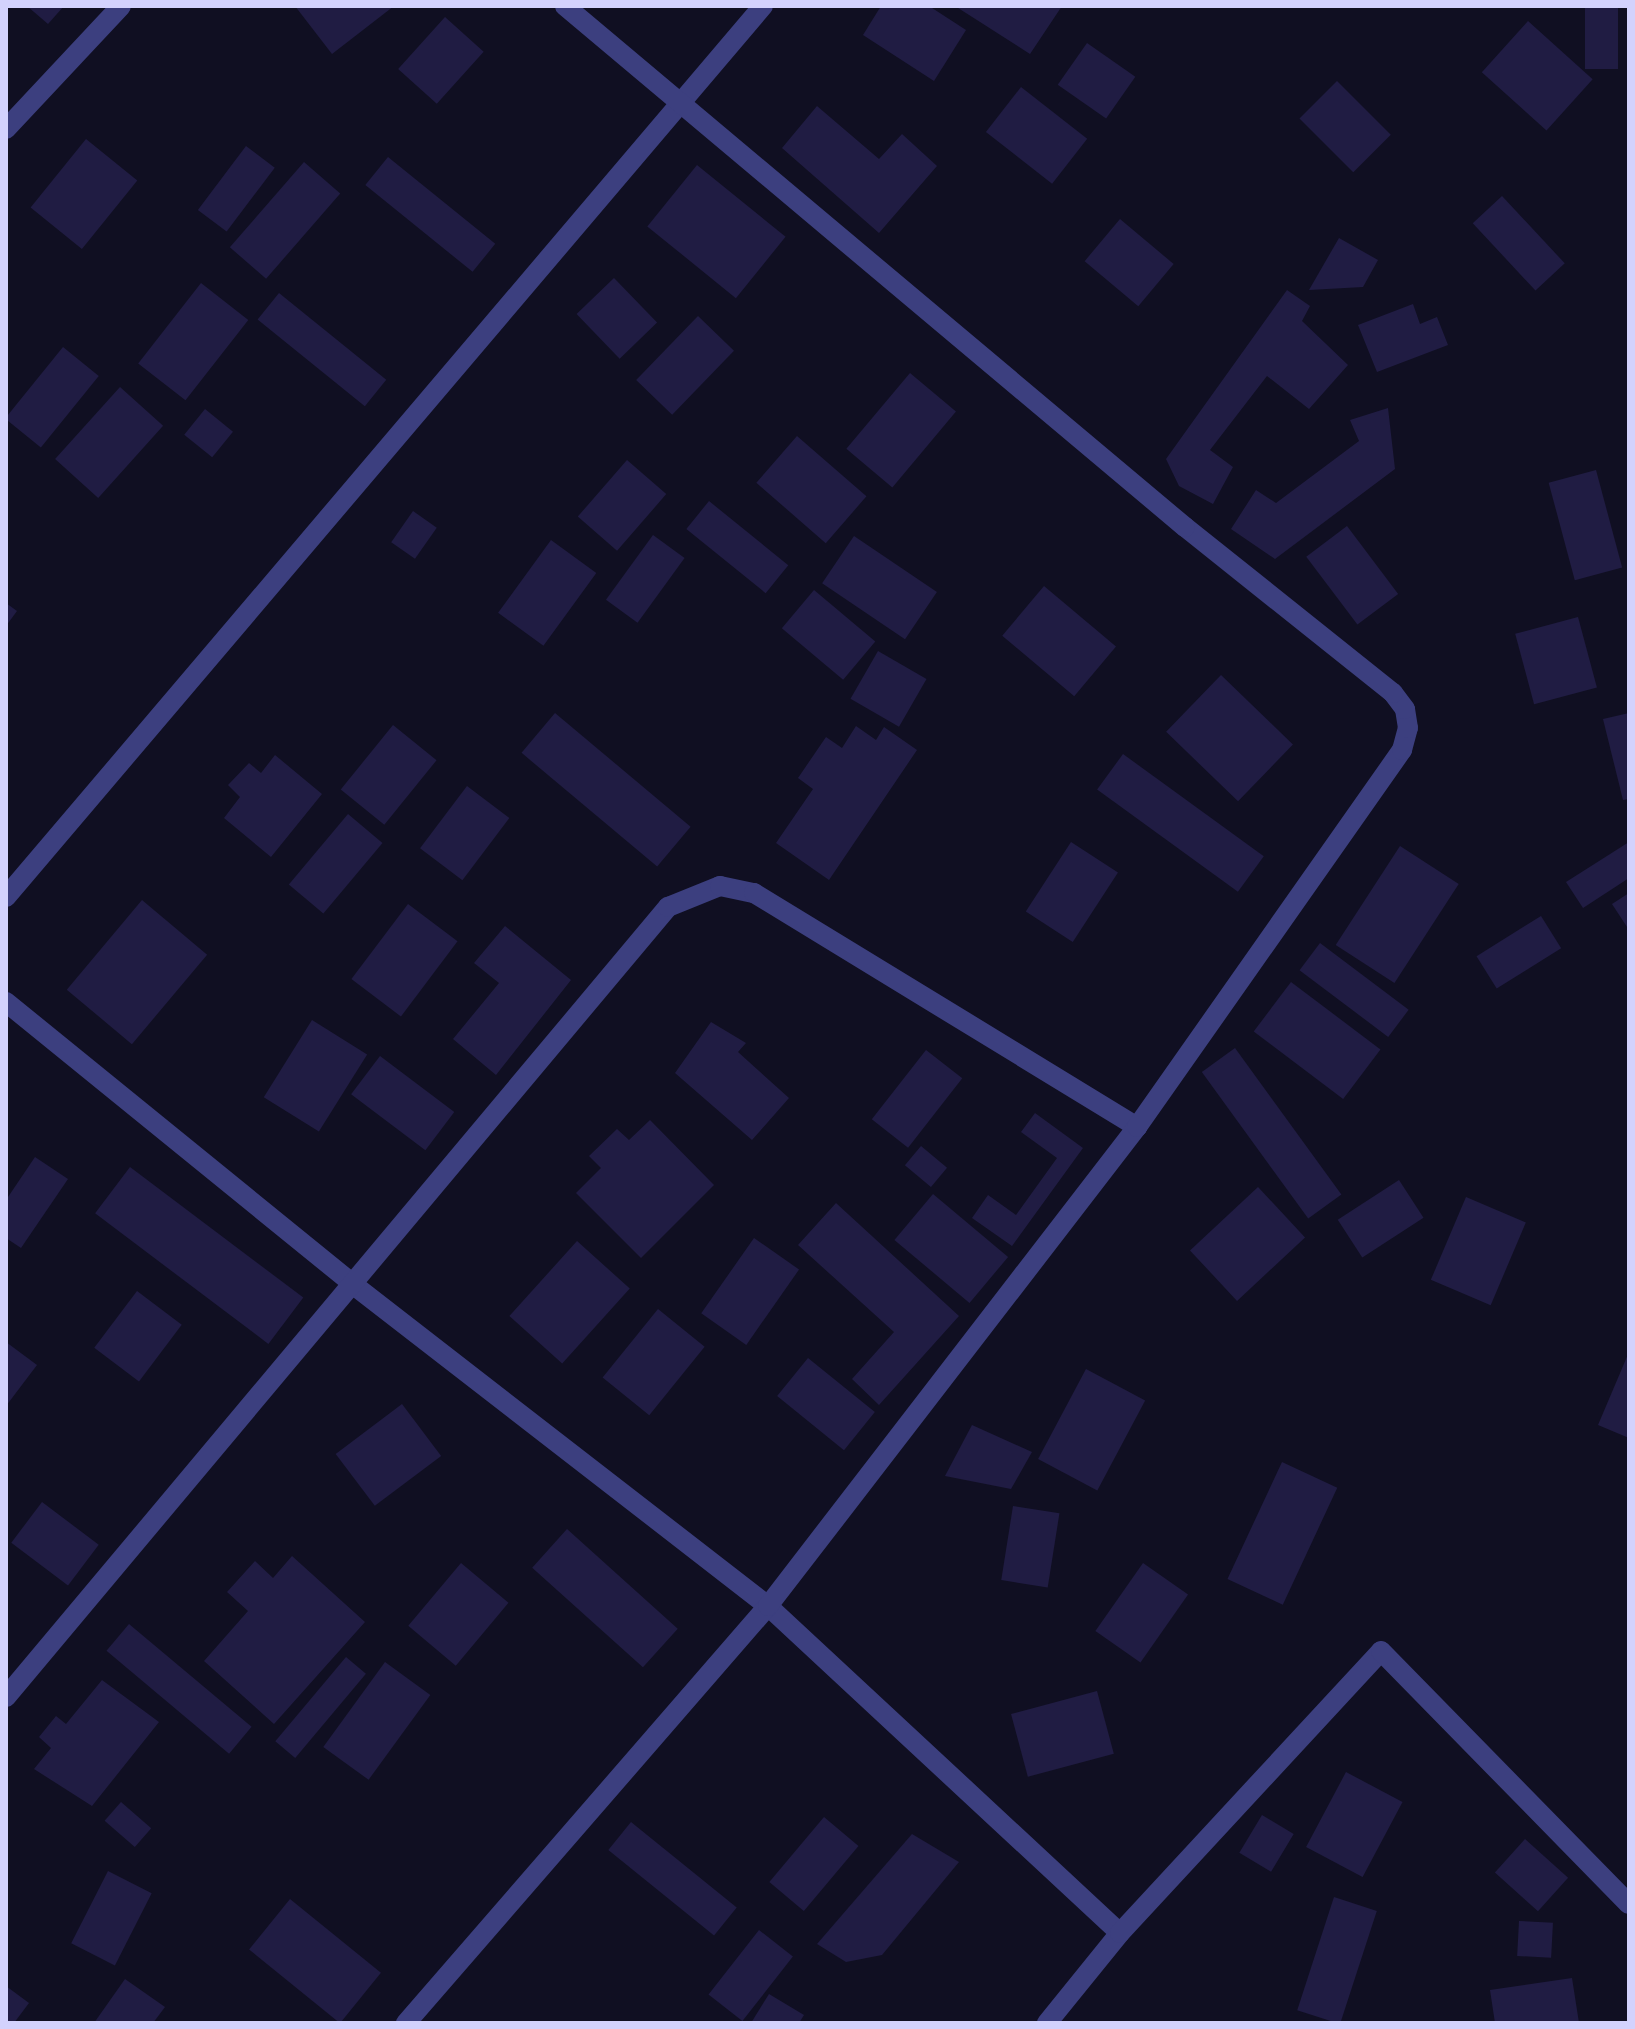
<!DOCTYPE html>
<html>
<head>
<meta charset="utf-8">
<style>
	body { margin:0 }
	#map { position:relative; width:1635px; height:2029px; overflow:hidden; background:#100f22; font-family:"Fira Sans Condensed",sans-serif }
	div>[style] { position:absolute }
	[style*='--x'] { left:calc(var(--x)*1px); top:calc(var(--y)*1px); width:calc(var(--w)*1px); rotate:calc(var(--a)*1deg) }
	.building>* { inset:0; background:#201c43; transform-origin:0 0 }
	.minor>* { height:20px; margin:-10px; padding:0 10px; transform-origin:10px; border-radius:10px; background:#3c3f7f }
	span { translate:-50% -50%; white-space:nowrap; text-align:center; line-height:1.15; -webkit-text-stroke:8px #100f22; paint-order:stroke }
	.frame { position:absolute; inset:0; border:8px solid #d3d2fd; pointer-events:none }
</style>
</head>
<body>
<div id="map">
	<div class="building">
		<div style="clip-path:polygon(27px 6px,64px 6px,48px 24px)"></div>
		<div style="clip-path:polygon(295px 6px,394px 6px,332px 54px)"></div>
		<div style="clip-path:polygon(881px 6px,929px 6px,966px 30px,934px 81px,863px 35px)"></div>
		<div style="clip-path:polygon(955px 6px,1062px 6px,1030px 54px)"></div>
		<div style="left:1585px;top:6px;width:33px;height:63px"></div>
		<div style="left:445px;top:17px;width:52px;height:70px;rotate:42deg"></div>
		<div style="left:1528px;top:21px;width:87px;height:69px;rotate:42deg"></div>
		<div style="left:1087px;top:43px;width:59px;height:51px;rotate:35deg"></div>
		<div style="left:1337px;top:81px;width:76px;height:53px;rotate:45deg"></div>
		<div style="left:1021px;top:87px;width:84px;height:57px;rotate:38deg"></div>
		<div style="clip-path:polygon(817px 106px,879px 159px,902px 134px,937px 166px,879px 233px,782px 148px)"></div>
		<div style="left:86px;top:139px;width:66px;height:88px;rotate:39deg"></div>
		<div style="left:246px;top:146px;width:36px;height:80px;rotate:37deg"></div>
		<div style="left:388px;top:157px;width:138px;height:36px;rotate:39deg"></div>
		<div style="left:304px;top:162px;width:48px;height:113px;rotate:41deg"></div>
		<div style="left:697px;top:165px;width:114px;height:79px;rotate:39deg"></div>
		<div style="left:1502px;top:196px;width:92px;height:40px;rotate:47deg"></div>
		<div style="left:1120px;top:219px;width:70px;height:55px;rotate:40deg"></div>
		<div style="clip-path:polygon(1339px 238px,1378px 260px,1363px 287px,1309px 290px)"></div>
		<div style="left:614px;top:278px;width:62px;height:52px;rotate:46deg"></div>
		<div style="left:201px;top:283px;width:60px;height:102px;rotate:38deg"></div>
		<div style="clip-path:polygon(1287px 290px,1310px 306px,1302px 321px,1348px 365px,1309px 409px,1267px 376px,1210px 450px,1233px 467px,1213px 504px,1179px 486px,1166px 459px)"></div>
		<div style="left:279px;top:293px;width:138px;height:34px;rotate:39deg"></div>
		<div style="clip-path:polygon(1413px 304px,1420px 324px,1437px 317px,1448px 345px,1377px 372px,1358px 325px)"></div>
		<div style="left:698px;top:316px;width:50px;height:89px;rotate:44deg"></div>
		<div style="left:63px;top:347px;width:46px;height:92px;rotate:39deg"></div>
		<div style="left:910px;top:373px;width:60px;height:99px;rotate:40deg"></div>
		<div style="left:120px;top:387px;width:58px;height:97px;rotate:42deg"></div>
		<div style="clip-path:polygon(1388px 408px,1395px 469px,1275px 559px,1231px 529px,1256px 490px,1276px 503px,1359px 441px,1350px 420px)"></div>
		<div style="left:205px;top:409px;width:36px;height:33px;rotate:39deg"></div>
		<div style="left:797px;top:436px;width:92px;height:62px;rotate:41deg"></div>
		<div style="left:627px;top:460px;width:52px;height:75px;rotate:41deg"></div>
		<div style="left:1596px;top:470px;width:101px;height:49px;rotate:75deg"></div>
		<div style="left:709px;top:501px;width:102px;height:36px;rotate:39deg"></div>
		<div style="left:413px;top:511px;width:29px;height:38px;rotate:35deg"></div>
		<div style="left:1347px;top:526px;width:85px;height:51px;rotate:53deg"></div>
		<div style="left:653px;top:535px;width:39px;height:80px;rotate:36deg"></div>
		<div style="left:854px;top:536px;width:100px;height:57px;rotate:34deg"></div>
		<div style="left:551px;top:540px;width:56px;height:90px;rotate:36deg"></div>
		<div style="left:1044px;top:586px;width:94px;height:65px;rotate:40deg"></div>
		<div style="left:814px;top:590px;width:80px;height:50px;rotate:40deg"></div>
		<div style="clip-path:polygon(6px 603px,17px 611px,6px 626px)"></div>
		<div style="left:1578px;top:617px;width:73px;height:65px;rotate:75deg"></div>
		<div style="left:878px;top:651px;width:56px;height:55px;rotate:30deg"></div>
		<div style="left:1221px;top:675px;width:100px;height:79px;rotate:44deg"></div>
		<div style="left:555px;top:713px;width:177px;height:52px;rotate:40deg"></div>
		<div style="clip-path:polygon(1629px 713px,1629px 799px,1623px 800px,1603px 719px)"></div>
		<div style="left:393px;top:725px;width:56px;height:83px;rotate:39deg"></div>
		<div style="clip-path:polygon(856px 726px,876px 740px,884px 727px,917px 750px,829px 880px,776px 843px,813px 789px,798px 778px,826px 737px,842px 748px)"></div>
		<div style="left:1123px;top:754px;width:174px;height:44px;rotate:36deg"></div>
		<div style="clip-path:polygon(275px 755px,322px 794px,271px 857px,224px 818px,240px 797px,228px 785px,249px 763px,261px 773px)"></div>
		<div style="left:467px;top:786px;width:53px;height:78px;rotate:37deg"></div>
		<div style="left:348px;top:814px;width:45px;height:92px;rotate:40deg"></div>
		<div style="left:1071px;top:842px;width:56px;height:83px;rotate:33deg"></div>
		<div style="clip-path:polygon(1629px 842px,1629px 878px,1583px 908px,1566px 882px)"></div>
		<div style="left:1400px;top:846px;width:70px;height:118px;rotate:33deg"></div>
		<div style="clip-path:polygon(1629px 893px,1629px 930px,1612px 904px)"></div>
		<div style="left:142px;top:900px;width:85px;height:117px;rotate:40deg"></div>
		<div style="left:408px;top:904px;width:62px;height:94px;rotate:37deg"></div>
		<div style="left:1541px;top:916px;width:38px;height:76px;rotate:58deg"></div>
		<div style="clip-path:polygon(505px 926px,571px 980px,496px 1075px,453px 1039px,499px 983px,474px 963px)"></div>
		<div style="left:1320px;top:943px;width:111px;height:34px;rotate:37deg"></div>
		<div style="left:1291px;top:982px;width:112px;height:62px;rotate:37deg"></div>
		<div style="left:312px;top:1020px;width:65px;height:91px;rotate:32deg"></div>
		<div style="clip-path:polygon(711px 1022px,746px 1043px,738px 1052px,789px 1098px,752px 1140px,675px 1073px)"></div>
		<div style="left:1235px;top:1048px;width:181px;height:41px;rotate:54deg"></div>
		<div style="left:926px;top:1050px;width:46px;height:88px;rotate:38deg"></div>
		<div style="left:380px;top:1056px;width:93px;height:48px;rotate:37deg"></div>
		<div style="clip-path:polygon(1035px 1113px,1083px 1148px,1012px 1246px,972px 1218px,988px 1195px,1016px 1215px,1057px 1158px,1021px 1132px)"></div>
		<div style="clip-path:polygon(650px 1120px,714px 1185px,641px 1258px,576px 1193px,601px 1168px,589px 1156px,617px 1129px,629px 1140px)"></div>
		<div style="left:921px;top:1146px;width:34px;height:25px;rotate:40deg"></div>
		<div style="clip-path:polygon(35px 1157px,68px 1179px,21px 1248px,6px 1238px,6px 1200px)"></div>
		<div style="left:130px;top:1167px;width:217px;height:58px;rotate:37deg"></div>
		<div style="left:1399px;top:1180px;width:45px;height:73px;rotate:57deg"></div>
		<div style="left:1258px;top:1187px;width:69px;height:93px;rotate:47deg"></div>
		<div style="left:933px;top:1194px;width:98px;height:60px;rotate:40deg"></div>
		<div style="left:1466px;top:1197px;width:65px;height:90px;rotate:23deg"></div>
		<div style="clip-path:polygon(836px 1203px,959px 1316px,879px 1405px,852px 1379px,894px 1332px,798px 1245px)"></div>
		<div style="left:754px;top:1238px;width:55px;height:92px;rotate:35deg"></div>
		<div style="left:577px;top:1241px;width:71px;height:101px;rotate:42deg"></div>
		<div style="left:137px;top:1291px;width:56px;height:71px;rotate:37deg"></div>
		<div style="left:658px;top:1309px;width:60px;height:88px;rotate:39deg"></div>
		<div style="clip-path:polygon(6px 1342px,37px 1365px,6px 1406px)"></div>
		<div style="clip-path:polygon(1629px 1352px,1629px 1438px,1598px 1425px)"></div>
		<div style="left:808px;top:1358px;width:86px;height:49px;rotate:39deg"></div>
		<div style="left:1086px;top:1369px;width:67px;height:102px;rotate:28deg"></div>
		<div style="left:402px;top:1404px;width:65px;height:83px;rotate:53deg"></div>
		<div style="clip-path:polygon(972px 1425px,1032px 1452px,1011px 1489px,945px 1476px)"></div>
		<div style="left:1282px;top:1462px;width:61px;height:129px;rotate:25deg"></div>
		<div style="left:42px;top:1502px;width:71px;height:51px;rotate:37deg"></div>
		<div style="left:1013px;top:1506px;width:47px;height:75px;rotate:9deg"></div>
		<div style="left:567px;top:1529px;width:149px;height:52px;rotate:42deg"></div>
		<div style="clip-path:polygon(292px 1556px,365px 1622px,274px 1724px,204px 1661px,248px 1611px,227px 1592px,255px 1561px,273px 1578px)"></div>
		<div style="left:461px;top:1563px;width:62px;height:82px;rotate:40deg"></div>
		<div style="left:1143px;top:1563px;width:55px;height:83px;rotate:35deg"></div>
		<div style="left:129px;top:1624px;width:160px;height:35px;rotate:40deg"></div>
		<div style="left:346px;top:1657px;width:26px;height:110px;rotate:40deg"></div>
		<div style="left:385px;top:1662px;width:56px;height:105px;rotate:36deg"></div>
		<div style="clip-path:polygon(102px 1680px,159px 1722px,92px 1806px,34px 1769px,51px 1748px,39px 1737px,56px 1716px,66px 1724px)"></div>
		<div style="left:1097px;top:1691px;width:65px;height:89px;rotate:75deg"></div>
		<div style="left:1346px;top:1772px;width:64px;height:85px;rotate:28deg"></div>
		<div style="left:121px;top:1802px;width:40px;height:25px;rotate:41deg"></div>
		<div style="left:1262px;top:1815px;width:37px;height:44px;rotate:31deg"></div>
		<div style="left:824px;top:1817px;width:45px;height:85px;rotate:40deg"></div>
		<div style="left:631px;top:1822px;width:136px;height:36px;rotate:39deg"></div>
		<div style="clip-path:polygon(912px 1834px,959px 1862px,882px 1955px,846px 1962px,817px 1944px)"></div>
		<div style="left:1525px;top:1839px;width:58px;height:45px;rotate:42deg"></div>
		<div style="left:108px;top:1871px;width:49px;height:81px;rotate:27deg"></div>
		<div style="left:1334px;top:1897px;width:45px;height:119px;rotate:18deg"></div>
		<div style="left:290px;top:1899px;width:117px;height:65px;rotate:39deg"></div>
		<div style="left:1519px;top:1921px;width:34px;height:35px;rotate:3deg"></div>
		<div style="left:759px;top:1930px;width:43px;height:82px;rotate:38deg"></div>
		<div style="clip-path:polygon(1572px 1978px,1579px 2023px,1495px 2023px,1490px 1990px)"></div>
		<div style="clip-path:polygon(125px 1979px,165px 2007px,153px 2023px,94px 2023px)"></div>
		<div style="clip-path:polygon(6px 1986px,29px 2003px,14px 2023px,6px 2023px)"></div>
		<div style="clip-path:polygon(769px 1994px,804px 2015px,799px 2023px,751px 2023px)"></div>
	</div>
	<div class="minor">
		<div style="--x:6;--y:129;--w:168;--a:-46.9"></div>
		<div style="--x:6;--y:897;--w:1169;--a:-49.65"></div>
		<div style="--x:6;--y:1002;--w:450;--a:39.1"></div>
		<div style="--x:355;--y:1286;--w:522;--a:37.77"></div>
		<div style="--x:768;--y:1606;--w:480;--a:42.9"></div>
		<div style="--x:6;--y:1697;--w:1031;--a:-50.04"></div>
		<div style="--x:668;--y:907;--w:56;--a:-22"></div>
		<div style="--x:720;--y:886;--w:35;--a:12"></div>
		<div style="--x:754;--y:893;--w:449;--a:31.4"></div>
		<div style="--x:406;--y:2023;--w:552;--a:-49.04"></div>
		<div style="--x:768;--y:1606;--w:605;--a:-52.39"></div>
		<div style="--x:1137;--y:1127;--w:461;--a:-54.9"></div>
		<div style="--x:1402;--y:750;--w:23;--a:-75"></div>
		<div style="--x:1408;--y:728;--w:19;--a:-99"></div>
		<div style="--x:1405;--y:709;--w:20;--a:-127"></div>
		<div style="--x:1393;--y:693;--w:266;--a:-141.4"></div>
		<div style="--x:1185;--y:527;--w:810;--a:-139.96"></div>
		<div style="--x:1047;--y:2023;--w:116;--a:-51"></div>
		<div style="--x:1120;--y:1933;--w:384;--a:-47.2"></div>
		<div style="--x:1381;--y:1651;--w:354;--a:45.6"></div>
	</div>
	<div class="frame"></div>
</div>
</body>
</html>
